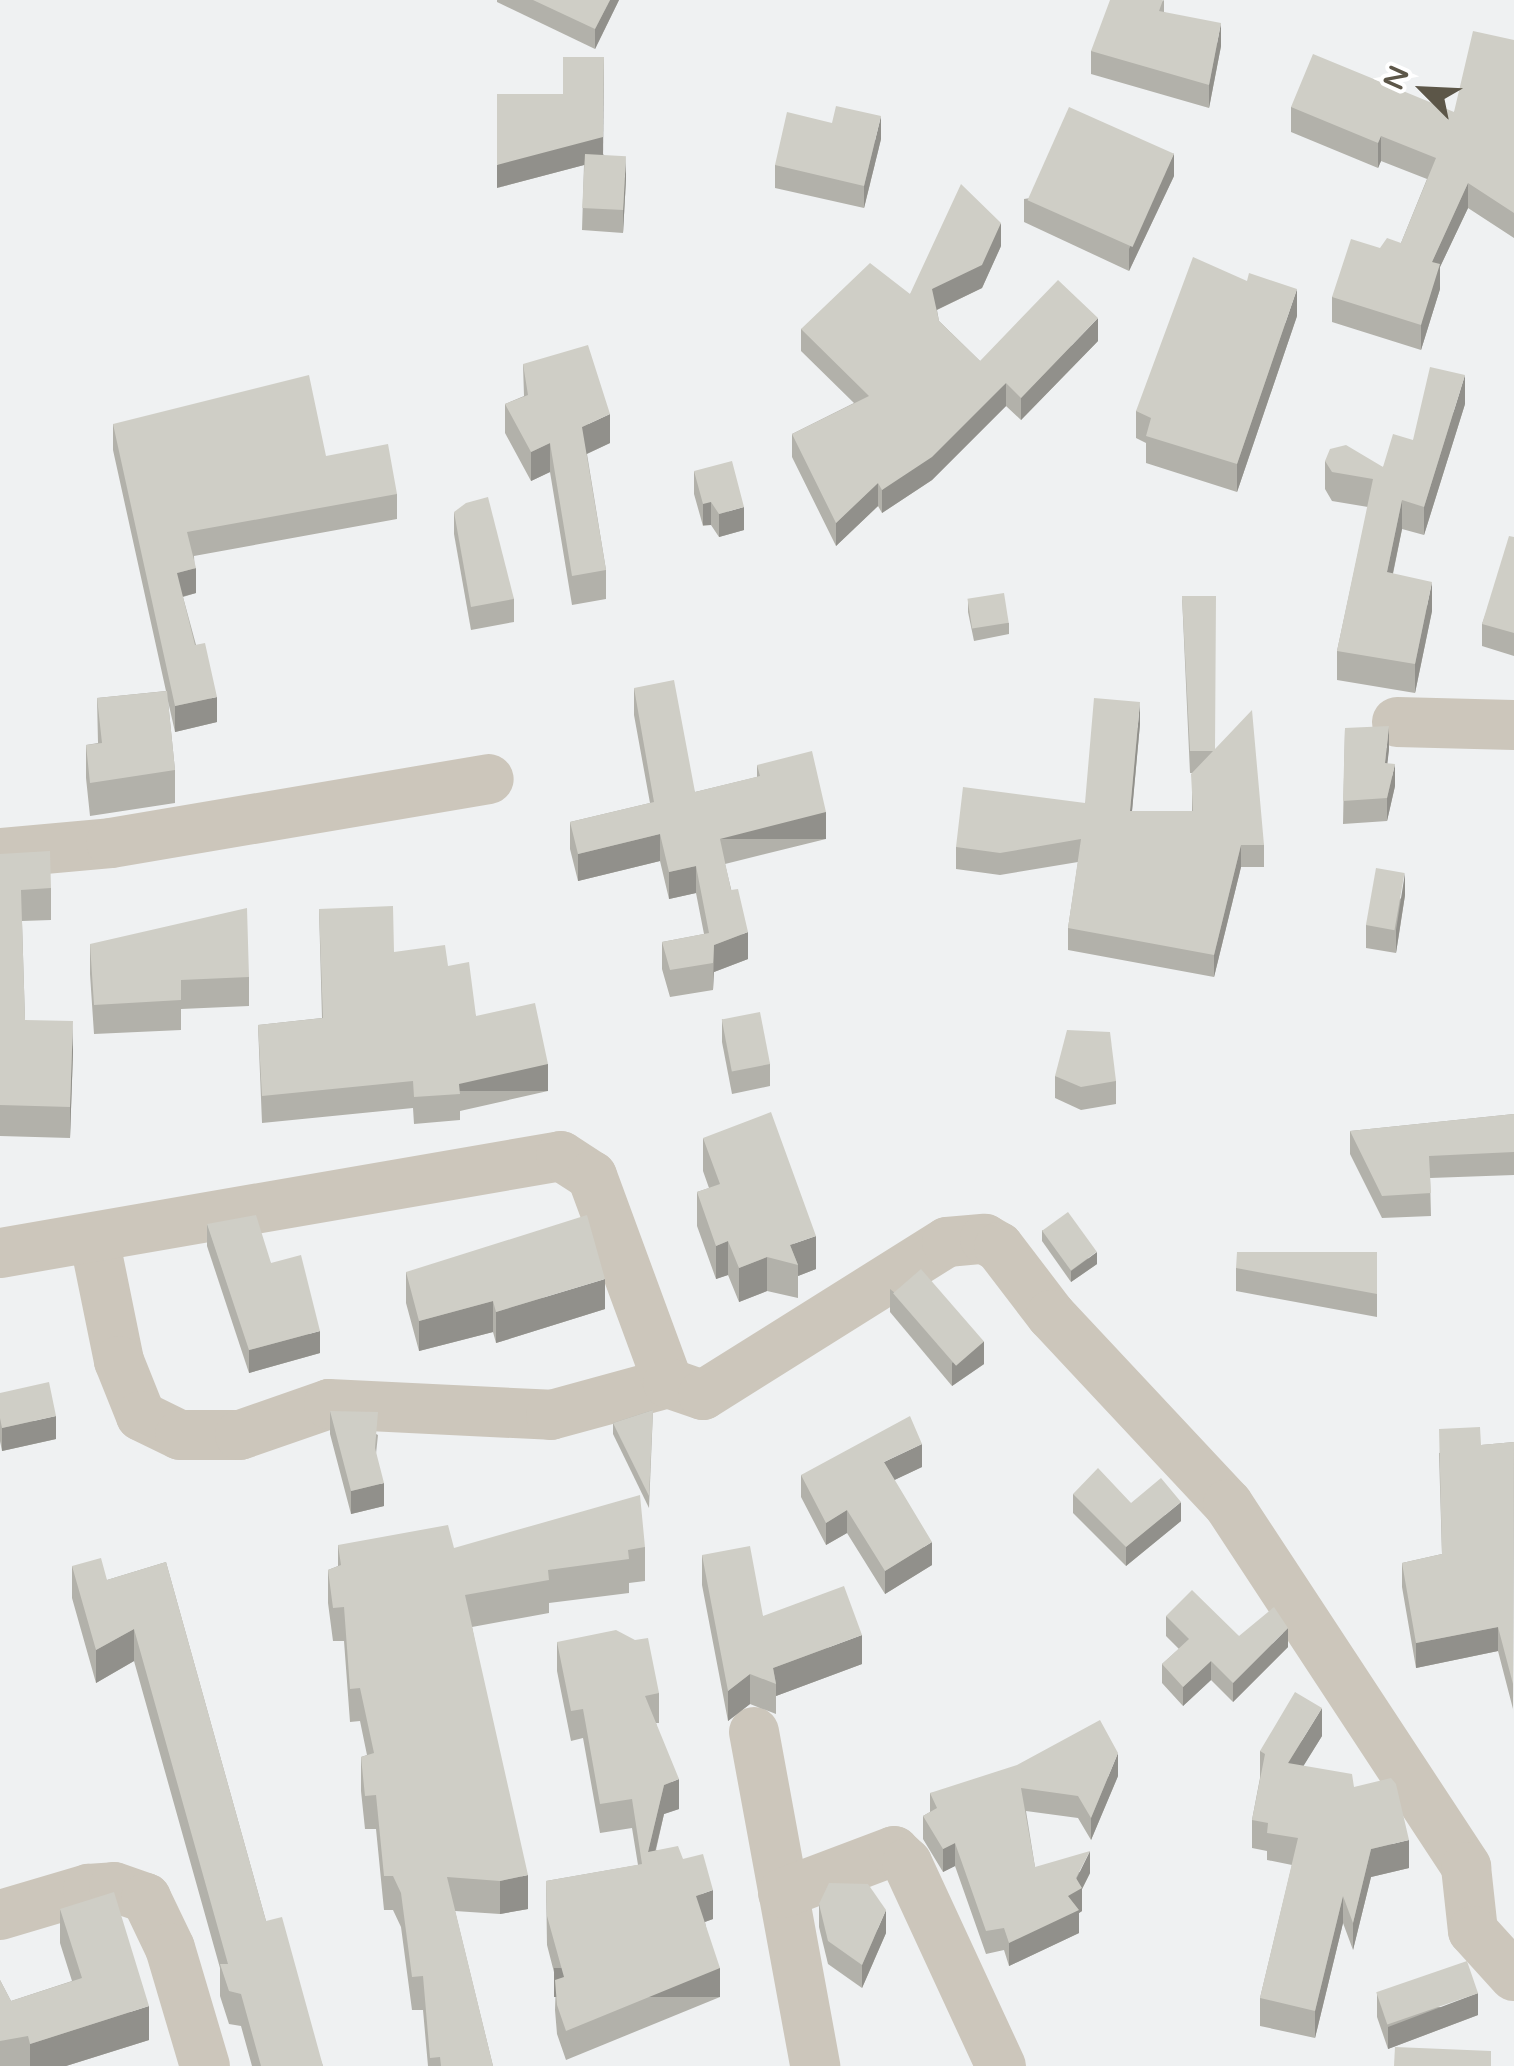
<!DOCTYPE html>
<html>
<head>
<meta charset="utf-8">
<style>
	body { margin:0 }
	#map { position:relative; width:1514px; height:2066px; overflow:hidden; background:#eff1f2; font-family:"Varela Round",sans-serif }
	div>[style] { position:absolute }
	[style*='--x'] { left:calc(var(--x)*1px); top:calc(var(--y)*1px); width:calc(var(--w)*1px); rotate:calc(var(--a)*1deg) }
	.minor>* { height:50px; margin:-25px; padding:0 25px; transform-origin:25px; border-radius:25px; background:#ccc6bb }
	.wall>* { inset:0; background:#b2b1aa }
	.shaded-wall>* { inset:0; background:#91908b; transform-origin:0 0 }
	.building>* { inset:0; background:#cfcec6; transform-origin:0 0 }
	span { translate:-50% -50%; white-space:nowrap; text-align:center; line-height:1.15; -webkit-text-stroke:8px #fff; paint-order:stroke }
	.north { position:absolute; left:1374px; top:40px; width:100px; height:100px; -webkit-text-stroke:8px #fff; paint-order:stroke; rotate:294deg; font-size:28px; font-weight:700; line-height:40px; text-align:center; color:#5c5648 }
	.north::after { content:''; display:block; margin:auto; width:35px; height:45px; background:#5c5648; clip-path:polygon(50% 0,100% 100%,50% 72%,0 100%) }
</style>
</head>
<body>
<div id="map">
	<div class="minor">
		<div style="--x:1397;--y:722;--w:117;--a:1.5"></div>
		<div style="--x:0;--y:853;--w:111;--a:-5.1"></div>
		<div style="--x:111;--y:843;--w:383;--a:-9.6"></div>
		<div style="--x:94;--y:1238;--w:126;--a:78.5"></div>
		<div style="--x:119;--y:1361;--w:59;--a:68.2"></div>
		<div style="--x:141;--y:1416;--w:43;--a:26"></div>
		<div style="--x:180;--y:1435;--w:60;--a:0"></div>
		<div style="--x:240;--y:1435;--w:94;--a:-19.2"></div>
		<div style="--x:329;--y:1404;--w:222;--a:2.8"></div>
		<div style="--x:551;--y:1415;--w:121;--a:-15.3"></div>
		<div style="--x:0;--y:1253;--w:569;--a:-9.81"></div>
		<div style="--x:561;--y:1156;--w:37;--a:33"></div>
		<div style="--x:592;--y:1176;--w:221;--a:69.8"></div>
		<div style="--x:668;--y:1383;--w:37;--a:19"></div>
		<div style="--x:703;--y:1395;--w:288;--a:-32.1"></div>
		<div style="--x:947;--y:1242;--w:38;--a:-5"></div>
		<div style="--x:985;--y:1239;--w:16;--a:30"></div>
		<div style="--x:999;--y:1247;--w:86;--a:52.6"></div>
		<div style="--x:1051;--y:1315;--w:259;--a:46.9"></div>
		<div style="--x:1228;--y:1504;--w:434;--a:56.7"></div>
		<div style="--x:1466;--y:1867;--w:64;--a:83.8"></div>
		<div style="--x:1473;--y:1931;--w:61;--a:47.7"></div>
		<div style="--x:754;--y:1732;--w:340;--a:79.6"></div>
		<div style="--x:783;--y:1893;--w:119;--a:-20.7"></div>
		<div style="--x:894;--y:1851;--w:18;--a:43"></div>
		<div style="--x:907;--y:1863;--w:224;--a:65.2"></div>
		<div style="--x:0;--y:1915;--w:92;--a:-16.5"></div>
		<div style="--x:88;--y:1889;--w:26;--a:-4"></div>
		<div style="--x:114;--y:1887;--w:34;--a:19"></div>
		<div style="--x:146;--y:1898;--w:55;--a:64.4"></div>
		<div style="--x:170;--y:1948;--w:123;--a:73.5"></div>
	</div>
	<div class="wall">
		<div style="clip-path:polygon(497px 0,619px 0,595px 49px,497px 2px)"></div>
		<div style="clip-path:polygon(1164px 0,1164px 12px,1221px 46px,1209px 108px,1091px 74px,1091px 51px)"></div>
		<div style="clip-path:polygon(1514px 40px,1514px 238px,1468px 208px,1440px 267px,1440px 289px,1421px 350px,1332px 322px,1332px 297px,1401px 243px,1427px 179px,1381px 161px,1378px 168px,1291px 132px,1291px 107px,1454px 112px)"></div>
		<div style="clip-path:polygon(881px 139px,864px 208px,775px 188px,775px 165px)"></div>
		<div style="clip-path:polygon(603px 154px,626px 179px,623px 233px,582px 230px,584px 165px,497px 188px)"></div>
		<div style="clip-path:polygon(1174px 176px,1129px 271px,1024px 222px,1024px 199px)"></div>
		<div style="clip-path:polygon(1001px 246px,982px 288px,937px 310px,939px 321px,980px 361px,1098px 341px,1021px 420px,1006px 406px,932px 480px,882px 513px,878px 506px,836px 546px,792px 457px,792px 434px,854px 403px,801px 351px,801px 329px,910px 294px)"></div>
		<div style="clip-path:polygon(1297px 316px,1237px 492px,1146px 463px,1146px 443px,1136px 438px,1136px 411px)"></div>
		<div style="clip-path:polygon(523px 364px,610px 443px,587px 454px,606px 570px,606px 599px,572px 605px,550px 472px,531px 481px,505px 433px,505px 404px,524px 396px)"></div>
		<div style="clip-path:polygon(1465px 404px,1424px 535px,1402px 529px,1393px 574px,1432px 611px,1415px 693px,1337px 680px,1337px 651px,1368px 507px,1332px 501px,1325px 489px,1325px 461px,1383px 467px,1413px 440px)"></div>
		<div style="clip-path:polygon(113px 424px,326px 456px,397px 494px,397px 519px,194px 556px,196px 593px,183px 597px,217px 722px,175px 732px,168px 701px,175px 770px,175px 803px,90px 816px,86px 778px,86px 745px,98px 743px,97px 698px,166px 691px,113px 450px)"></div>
		<div style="clip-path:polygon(694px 471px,744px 530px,719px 537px,711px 525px,703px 526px,694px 494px)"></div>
		<div style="clip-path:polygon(454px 512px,514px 599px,514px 622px,471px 630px,454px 534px)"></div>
		<div style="clip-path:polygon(1514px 537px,1514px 656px,1482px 646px,1482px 624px)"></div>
		<div style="clip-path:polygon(1182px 596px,1215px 749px,1264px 845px,1264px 867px,1241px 867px,1214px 977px,1068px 950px,1068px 928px,1078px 862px,1000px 875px,956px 869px,956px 847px,1085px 803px,1140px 724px,1132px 811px,1192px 811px,1192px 773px,1190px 773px)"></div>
		<div style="clip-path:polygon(968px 600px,1009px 623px,1009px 634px,974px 641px,968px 612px)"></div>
		<div style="clip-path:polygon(634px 688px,695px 792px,757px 777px,757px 765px,826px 839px,725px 864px,748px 959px,714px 972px,713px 990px,670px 997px,662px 969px,662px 942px,704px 934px,696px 893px,669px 899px,660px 861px,578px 881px,570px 849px,570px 822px,650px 803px,634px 715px)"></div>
		<div style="clip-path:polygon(1345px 728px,1389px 749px,1387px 763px,1395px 786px,1387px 821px,1343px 824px)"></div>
		<div style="clip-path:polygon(0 854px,51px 888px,51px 920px,22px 921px,25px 1020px,73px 1052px,70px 1138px,0 1136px)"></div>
		<div style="clip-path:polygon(1405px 895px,1396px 953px,1366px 948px,1366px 925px)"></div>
		<div style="clip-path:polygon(319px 909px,394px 952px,448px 966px,476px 1016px,548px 1091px,460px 1111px,460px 1120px,414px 1124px,413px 1108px,262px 1123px,258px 1025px,322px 1018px)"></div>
		<div style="clip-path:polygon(90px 944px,249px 977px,249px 1006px,181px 1009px,181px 1030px,94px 1034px,90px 974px)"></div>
		<div style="clip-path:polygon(722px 1019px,770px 1064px,770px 1086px,732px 1094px,722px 1042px)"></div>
		<div style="clip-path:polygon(1055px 1076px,1116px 1081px,1116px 1104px,1081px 1110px,1055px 1098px)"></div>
		<div style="clip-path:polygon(1514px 1114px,1514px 1175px,1430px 1178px,1431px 1216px,1382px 1218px,1350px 1154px,1350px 1131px)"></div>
		<div style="clip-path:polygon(703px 1138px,816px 1269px,798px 1276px,798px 1298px,767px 1291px,739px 1302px,728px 1275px,716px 1279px,697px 1226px,697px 1192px,709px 1188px,703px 1171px)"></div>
		<div style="clip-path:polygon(207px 1224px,271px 1263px,320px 1353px,249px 1373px,207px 1246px)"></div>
		<div style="clip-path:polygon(1042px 1230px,1097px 1264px,1071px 1282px,1042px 1241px)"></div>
		<div style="clip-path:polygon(1377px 1252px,1377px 1317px,1236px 1291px,1236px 1268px)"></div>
		<div style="clip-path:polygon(406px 1272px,605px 1309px,496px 1343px,493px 1332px,419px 1351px,406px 1303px)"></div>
		<div style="clip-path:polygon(890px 1289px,984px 1364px,952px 1386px,890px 1312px)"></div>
		<div style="clip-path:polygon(0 1393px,56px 1439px,2px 1451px,0 1441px)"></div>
		<div style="clip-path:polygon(653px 1410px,649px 1508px,613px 1434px,613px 1423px)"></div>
		<div style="clip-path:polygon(330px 1411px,378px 1435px,376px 1454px,384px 1506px,351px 1514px,330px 1434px)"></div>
		<div style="clip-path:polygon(1514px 1442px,1513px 1709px,1498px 1651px,1416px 1668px,1402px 1587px,1402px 1563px,1442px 1554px,1439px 1453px,1481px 1445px)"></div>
		<div style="clip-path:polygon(922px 1467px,894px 1480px,932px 1565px,885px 1594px,847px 1533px,826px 1545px,801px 1497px,801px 1475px)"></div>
		<div style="clip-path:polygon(1073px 1494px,1131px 1503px,1181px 1521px,1126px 1566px,1073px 1513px)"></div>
		<div style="clip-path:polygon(338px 1545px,454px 1548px,645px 1547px,645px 1581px,629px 1583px,629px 1593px,549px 1603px,549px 1613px,472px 1627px,528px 1909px,500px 1914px,455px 1911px,493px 2066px,428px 2066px,423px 2010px,412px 2010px,401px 1927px,393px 1910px,384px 1910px,376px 1829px,365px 1829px,361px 1791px,361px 1757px,367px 1755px,360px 1721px,350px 1722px,344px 1641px,333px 1641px,328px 1603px,328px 1570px,338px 1566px)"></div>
		<div style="clip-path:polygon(702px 1555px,763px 1616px,862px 1664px,776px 1696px,776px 1714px,750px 1704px,728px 1721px,702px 1585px)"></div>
		<div style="clip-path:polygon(166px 1562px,266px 1921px,323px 2066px,252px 2066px,241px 2026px,229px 2024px,220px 1996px,220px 1968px,134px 1661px,96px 1683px,72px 1598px,72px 1566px,107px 1580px)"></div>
		<div style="clip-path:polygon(1166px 1616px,1239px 1636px,1288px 1647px,1233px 1702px,1211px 1680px,1183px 1706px,1162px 1683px,1162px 1664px,1179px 1649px,1166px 1636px)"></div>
		<div style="clip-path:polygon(557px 1642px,659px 1693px,659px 1723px,656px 1723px,679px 1809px,664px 1814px,656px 1850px,683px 1859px,713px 1919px,705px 1922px,720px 1997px,566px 2060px,557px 2034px,555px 2010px,556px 1980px,547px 1945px,546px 1881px,638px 1865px,632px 1828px,600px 1833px,583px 1738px,571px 1741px,557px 1671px)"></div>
		<div style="clip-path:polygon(1322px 1736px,1303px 1766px,1354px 1787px,1409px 1868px,1371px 1877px,1353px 1950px,1343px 1923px,1315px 2038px,1260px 2026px,1260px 1998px,1292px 1865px,1267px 1860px,1267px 1851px,1252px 1848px,1252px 1820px,1260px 1778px,1260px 1751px)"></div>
		<div style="clip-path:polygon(1118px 1776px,1091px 1840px,1078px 1818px,1026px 1811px,1035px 1867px,1090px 1873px,1082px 1889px,1082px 1911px,1079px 1913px,1079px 1933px,1009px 1966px,1004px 1950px,986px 1954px,955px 1866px,943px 1872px,923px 1839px,923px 1816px,930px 1812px,930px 1793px)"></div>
		<div style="clip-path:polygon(819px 1904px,886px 1933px,862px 1988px,828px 1964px,819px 1927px)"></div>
		<div style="clip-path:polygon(60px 1909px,149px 2040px,66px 2066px,0 2066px,0 1980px,11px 2001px,72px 1981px,60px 1943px)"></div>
		<div style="clip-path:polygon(1377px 1994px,1478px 2015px,1388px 2049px,1377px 2017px)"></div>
	</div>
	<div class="shaded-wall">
		<div style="clip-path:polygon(610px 0,619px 0,595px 49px,595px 29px)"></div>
		<div style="clip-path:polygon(1221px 23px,1221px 46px,1209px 108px,1209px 85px)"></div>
		<div style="clip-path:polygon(604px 57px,603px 160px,497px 188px,497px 165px)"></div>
		<div style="clip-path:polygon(881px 116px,881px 139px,864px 208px,864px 186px)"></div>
		<div style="clip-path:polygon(1381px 136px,1381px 161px,1378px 168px,1378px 143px)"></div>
		<div style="clip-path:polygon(1174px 153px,1174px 176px,1129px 271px,1129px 249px)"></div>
		<div style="clip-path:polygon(626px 156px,626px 179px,623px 233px,623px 210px)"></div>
		<div style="clip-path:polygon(1468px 183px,1468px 208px,1440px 267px,1440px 289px,1421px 350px,1421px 325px,1432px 262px)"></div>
		<div style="clip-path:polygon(1001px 223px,1001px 246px,982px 288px,932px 312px,932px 289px)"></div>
		<div style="clip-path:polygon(1297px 289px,1297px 316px,1237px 492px,1237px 464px)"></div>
		<div style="clip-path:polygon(1098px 318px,1098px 341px,1021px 420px,1021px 398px)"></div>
		<div style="clip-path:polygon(1465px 375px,1465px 404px,1424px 535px,1424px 507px)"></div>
		<div style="clip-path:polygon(1006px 383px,1006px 406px,932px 480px,882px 513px,882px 490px)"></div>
		<div style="clip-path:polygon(610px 414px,610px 443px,582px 456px,582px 427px)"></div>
		<div style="clip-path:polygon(550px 443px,550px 472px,531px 481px,531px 452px)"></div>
		<div style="clip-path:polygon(878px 483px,878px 506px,836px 546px,836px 523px)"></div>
		<div style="clip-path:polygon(1402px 500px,1402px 529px,1387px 601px,1387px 572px)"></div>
		<div style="left:711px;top:502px;width:23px;height:8px;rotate:90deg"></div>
		<div style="clip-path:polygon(744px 507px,744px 530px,719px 537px,719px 514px)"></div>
		<div style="clip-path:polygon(196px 568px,196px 593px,177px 598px,177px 573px)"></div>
		<div style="clip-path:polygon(1432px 582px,1432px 611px,1415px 693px,1415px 664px)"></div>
		<div style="clip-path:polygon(217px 697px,217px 722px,175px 732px,175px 706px)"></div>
		<div style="clip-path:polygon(1140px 702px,1140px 724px,1130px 833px,1130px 811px)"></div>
		<div style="clip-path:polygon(1389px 726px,1389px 749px,1385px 786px,1385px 763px)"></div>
		<div style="clip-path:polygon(1395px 764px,1395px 786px,1387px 821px,1387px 798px)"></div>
		<div style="left:826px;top:812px;width:27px;height:109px;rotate:90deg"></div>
		<div style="clip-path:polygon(660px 834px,660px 861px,578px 881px,578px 854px)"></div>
		<div style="clip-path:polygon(1241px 845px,1241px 867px,1214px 977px,1214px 955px)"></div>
		<div style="clip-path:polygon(696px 866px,696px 893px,669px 899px,669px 872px)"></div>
		<div style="clip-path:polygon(1405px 873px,1405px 895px,1396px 953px,1396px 930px)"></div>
		<div style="clip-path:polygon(748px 932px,748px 959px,714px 972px,713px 990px,714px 945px)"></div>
		<div style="clip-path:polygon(73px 1021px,73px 1052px,70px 1138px,70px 1107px)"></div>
		<div style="left:548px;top:1064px;width:27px;height:91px;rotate:90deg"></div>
		<div style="clip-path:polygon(816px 1236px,816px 1269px,798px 1276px,798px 1265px,790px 1245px)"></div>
		<div style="clip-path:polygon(728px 1241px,728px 1275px,716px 1279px,716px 1246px)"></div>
		<div style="clip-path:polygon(1097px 1252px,1097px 1264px,1071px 1282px,1071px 1271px)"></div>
		<div style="clip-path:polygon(767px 1257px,767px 1291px,739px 1302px,739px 1268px)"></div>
		<div style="clip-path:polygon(605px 1279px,605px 1309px,496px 1343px,496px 1312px)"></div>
		<div style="clip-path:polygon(493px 1301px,493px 1332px,419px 1351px,419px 1321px)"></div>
		<div style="clip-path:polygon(320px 1331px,320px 1353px,249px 1373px,249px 1350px)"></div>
		<div style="clip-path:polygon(984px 1341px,984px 1364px,952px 1386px,952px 1363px)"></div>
		<div style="clip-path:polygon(56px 1416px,56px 1439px,2px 1451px,2px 1428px)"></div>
		<div style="clip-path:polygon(922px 1444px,922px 1467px,884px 1485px,884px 1462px)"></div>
		<div style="clip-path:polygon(384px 1483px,384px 1506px,351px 1514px,351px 1491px)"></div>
		<div style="clip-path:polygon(1181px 1502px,1181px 1521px,1126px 1566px,1126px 1547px)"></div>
		<div style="clip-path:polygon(847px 1510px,847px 1533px,826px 1545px,826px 1523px)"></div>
		<div style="clip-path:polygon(932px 1542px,932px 1565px,885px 1594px,885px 1571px)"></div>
		<div style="clip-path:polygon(1498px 1627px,1498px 1651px,1416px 1668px,1416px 1643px)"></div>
		<div style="clip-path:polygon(1288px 1628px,1288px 1647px,1233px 1702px,1233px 1683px)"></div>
		<div style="clip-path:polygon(134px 1629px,134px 1661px,96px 1683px,96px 1650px)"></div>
		<div style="clip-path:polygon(862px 1635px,862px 1664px,776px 1696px,776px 1684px,773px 1668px)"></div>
		<div style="clip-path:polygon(1211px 1661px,1211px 1680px,1183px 1706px,1183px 1687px)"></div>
		<div style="clip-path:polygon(750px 1674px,750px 1704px,728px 1721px,728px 1691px)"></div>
		<div style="clip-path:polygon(1322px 1708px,1322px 1736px,1288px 1791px,1288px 1763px)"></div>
		<div style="clip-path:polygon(1118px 1753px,1118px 1776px,1091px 1840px,1091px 1818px)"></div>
		<div style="clip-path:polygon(679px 1779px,679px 1809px,664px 1814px,648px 1881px,648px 1852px,664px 1785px)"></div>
		<div style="clip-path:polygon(1409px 1840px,1409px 1868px,1371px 1877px,1353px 1950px,1353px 1923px,1371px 1849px)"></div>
		<div style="clip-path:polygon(955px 1843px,955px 1866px,943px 1872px,943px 1849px)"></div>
		<div style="clip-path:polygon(1090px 1851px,1090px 1873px,1082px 1889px,1082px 1911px,1079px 1913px,1079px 1933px,1009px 1966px,1009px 1943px,1068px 1896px)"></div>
		<div style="clip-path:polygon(528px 1875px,528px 1909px,500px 1914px,500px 1881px)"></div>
		<div style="clip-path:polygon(713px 1890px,713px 1919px,696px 1925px,696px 1896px)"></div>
		<div style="clip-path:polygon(1343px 1896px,1343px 1923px,1315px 2038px,1315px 2011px)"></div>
		<div style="clip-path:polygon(886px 1910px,886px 1933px,862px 1988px,862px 1965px)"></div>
		<div style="left:720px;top:1968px;width:29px;height:166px;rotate:90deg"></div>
		<div style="clip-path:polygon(1478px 1993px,1478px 2015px,1388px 2049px,1388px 2027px)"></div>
		<div style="clip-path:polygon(149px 2006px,149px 2040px,66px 2066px,30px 2066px,30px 2044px)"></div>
	</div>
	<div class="building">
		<div style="clip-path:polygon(533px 0,610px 0,595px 29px)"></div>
		<div style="clip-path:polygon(1110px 0,1163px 0,1159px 11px,1221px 23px,1209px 85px,1091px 51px)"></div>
		<div style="clip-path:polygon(1473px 31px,1514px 40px,1514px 213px,1468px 183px,1432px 262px,1440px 264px,1421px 325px,1332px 297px,1351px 239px,1380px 248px,1387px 238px,1401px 243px,1436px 158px,1381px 136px,1378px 143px,1291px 107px,1313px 54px,1454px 112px)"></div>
		<div style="clip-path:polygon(563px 57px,604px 57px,603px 137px,497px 165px,497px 94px,563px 94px)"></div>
		<div style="clip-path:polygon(836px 106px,881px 116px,864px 186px,775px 165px,787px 112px,832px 123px)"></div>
		<div style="left:1069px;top:107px;width:115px;height:102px;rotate:24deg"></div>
		<div style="left:585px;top:154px;width:41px;height:54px;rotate:3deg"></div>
		<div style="clip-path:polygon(961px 184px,1001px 223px,982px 265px,932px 289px,939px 321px,980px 361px,1058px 280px,1098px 318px,1021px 398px,1006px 383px,932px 457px,882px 490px,878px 483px,836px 523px,792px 434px,869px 396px,801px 329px,870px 263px,910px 294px)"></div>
		<div style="clip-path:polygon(1193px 257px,1247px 281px,1249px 273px,1297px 289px,1237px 464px,1146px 436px,1151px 418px,1136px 411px)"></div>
		<div style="clip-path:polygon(588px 345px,610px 414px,582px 427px,606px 570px,572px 576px,550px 443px,531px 452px,505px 404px,528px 395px,523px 364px)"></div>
		<div style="clip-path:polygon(1430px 367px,1465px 375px,1424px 507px,1402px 500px,1387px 572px,1432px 582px,1415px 664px,1337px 651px,1373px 479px,1332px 472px,1325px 461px,1330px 449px,1346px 445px,1383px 467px,1393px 434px,1413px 440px)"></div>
		<div style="clip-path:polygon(309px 375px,326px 456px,388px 444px,397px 494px,187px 532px,196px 568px,177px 573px,195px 645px,205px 643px,217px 697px,175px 706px,113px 424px)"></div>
		<div style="clip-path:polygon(732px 461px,744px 507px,719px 514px,711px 502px,703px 504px,694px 471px)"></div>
		<div style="clip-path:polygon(488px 497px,514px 599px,471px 607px,454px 512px,466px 503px)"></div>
		<div style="clip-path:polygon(1509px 536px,1514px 537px,1514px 633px,1482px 624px)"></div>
		<div style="left:1004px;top:593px;width:30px;height:37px;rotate:81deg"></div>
		<div style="clip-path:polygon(1182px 596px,1216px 596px,1215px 749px,1252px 710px,1264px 845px,1241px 845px,1214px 955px,1068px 928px,1081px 839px,1000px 853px,956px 847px,963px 787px,1085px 803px,1094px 698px,1140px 702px,1130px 811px,1193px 811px,1191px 774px,1213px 751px,1190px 751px)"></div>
		<div style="clip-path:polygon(674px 680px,695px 792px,760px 776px,757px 765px,812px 751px,826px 812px,720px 839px,731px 890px,738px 889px,748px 932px,714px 945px,713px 963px,670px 970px,662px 942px,709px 933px,696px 866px,669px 872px,660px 834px,578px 854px,570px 822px,654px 802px,634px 688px)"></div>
		<div style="clip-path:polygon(167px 691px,175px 770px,90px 783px,86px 745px,102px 743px,97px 698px)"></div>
		<div style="clip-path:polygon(1389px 726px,1385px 763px,1395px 764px,1387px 798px,1343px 801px,1345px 728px)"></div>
		<div style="clip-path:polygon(50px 851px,51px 888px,21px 890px,25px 1020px,73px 1021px,70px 1107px,0 1105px,0 854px)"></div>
		<div style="left:1376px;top:868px;width:29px;height:58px;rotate:10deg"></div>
		<div style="clip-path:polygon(393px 906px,394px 952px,445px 945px,448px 966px,469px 962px,476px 1016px,535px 1003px,548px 1064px,459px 1084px,460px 1094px,414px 1097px,413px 1081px,262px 1096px,258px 1025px,323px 1018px,319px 909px)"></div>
		<div style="clip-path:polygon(247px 908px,249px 977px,181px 980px,181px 1000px,94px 1005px,90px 944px)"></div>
		<div style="left:760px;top:1012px;width:53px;height:39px;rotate:79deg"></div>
		<div style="clip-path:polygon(1067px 1030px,1110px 1032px,1116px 1081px,1081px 1087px,1055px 1076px)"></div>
		<div style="clip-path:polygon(771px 1112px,816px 1236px,790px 1245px,798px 1265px,767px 1257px,739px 1268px,728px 1241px,716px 1246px,697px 1192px,720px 1184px,703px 1138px)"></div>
		<div style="clip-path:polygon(1514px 1114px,1514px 1152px,1429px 1156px,1431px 1193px,1382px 1196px,1350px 1131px)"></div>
		<div style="left:1068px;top:1212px;width:49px;height:32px;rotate:54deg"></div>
		<div style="clip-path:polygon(256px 1215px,271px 1263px,301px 1255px,320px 1331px,249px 1350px,207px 1224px)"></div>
		<div style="clip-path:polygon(587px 1215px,605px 1279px,496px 1312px,493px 1301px,419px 1321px,406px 1272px)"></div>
		<div style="clip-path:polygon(1237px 1252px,1377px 1252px,1377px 1294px,1236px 1268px)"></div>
		<div style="left:921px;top:1269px;width:96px;height:37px;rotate:49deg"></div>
		<div style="clip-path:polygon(49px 1382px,56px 1416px,2px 1428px,0 1418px,0 1393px)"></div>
		<div style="clip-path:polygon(653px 1410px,649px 1496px,613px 1423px)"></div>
		<div style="clip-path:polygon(330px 1411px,378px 1412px,375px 1448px,384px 1483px,351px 1491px)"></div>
		<div style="clip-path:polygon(910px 1416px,922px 1444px,884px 1462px,932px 1542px,885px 1571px,847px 1510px,826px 1523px,801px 1475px)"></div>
		<div style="clip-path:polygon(1480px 1427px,1481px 1445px,1514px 1442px,1513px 1684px,1498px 1627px,1416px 1643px,1402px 1563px,1442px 1554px,1439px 1429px)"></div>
		<div style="clip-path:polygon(1098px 1468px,1131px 1503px,1161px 1478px,1181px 1502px,1126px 1547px,1073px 1494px)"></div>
		<div style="clip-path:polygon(640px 1495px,645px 1547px,628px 1550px,629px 1559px,548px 1570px,549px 1580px,465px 1595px,528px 1875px,500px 1881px,447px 1877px,493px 2066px,441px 2066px,440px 2057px,430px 2058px,423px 1976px,412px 1977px,401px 1893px,393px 1876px,384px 1876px,376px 1795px,365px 1796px,361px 1757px,374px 1753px,360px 1688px,350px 1689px,344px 1607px,333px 1608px,328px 1570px,341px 1565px,338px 1545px,448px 1525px,454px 1548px)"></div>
		<div style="clip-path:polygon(750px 1546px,763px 1616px,844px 1586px,862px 1635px,773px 1668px,776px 1684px,750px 1674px,728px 1691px,702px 1555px)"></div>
		<div style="clip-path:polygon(101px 1558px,107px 1580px,166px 1562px,266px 1921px,282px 1917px,323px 2066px,261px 2066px,241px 1994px,229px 1991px,220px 1964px,228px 1964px,134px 1629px,96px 1650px,72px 1566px)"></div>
		<div style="clip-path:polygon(1192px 1590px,1239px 1636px,1274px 1607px,1288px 1628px,1233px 1683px,1211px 1661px,1183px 1687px,1162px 1664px,1189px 1639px,1166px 1616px)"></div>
		<div style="clip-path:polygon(616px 1630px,635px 1640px,648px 1638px,659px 1693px,645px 1696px,679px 1779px,664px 1785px,648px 1852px,678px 1846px,683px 1859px,703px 1854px,713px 1890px,696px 1896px,720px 1968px,566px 2031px,557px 2005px,555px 1980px,564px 1977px,547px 1916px,546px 1881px,642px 1864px,632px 1799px,600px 1804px,583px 1709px,571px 1711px,557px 1642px)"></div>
		<div style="clip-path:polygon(1295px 1692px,1322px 1708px,1288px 1763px,1352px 1774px,1354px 1787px,1391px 1778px,1396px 1784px,1409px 1840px,1371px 1849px,1353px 1923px,1343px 1896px,1315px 2011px,1260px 1998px,1298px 1838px,1267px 1833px,1268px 1823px,1252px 1820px,1265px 1754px,1260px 1751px)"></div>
		<div style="clip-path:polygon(1100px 1720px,1118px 1753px,1091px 1818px,1078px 1796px,1021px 1788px,1035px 1867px,1090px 1851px,1076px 1878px,1082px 1888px,1068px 1896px,1079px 1910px,1009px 1943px,1004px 1928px,986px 1931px,955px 1843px,943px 1849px,923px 1816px,937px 1808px,930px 1793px,1017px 1765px)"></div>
		<div style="clip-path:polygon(829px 1883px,868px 1884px,886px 1910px,862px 1965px,828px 1941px,819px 1904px)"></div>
		<div style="clip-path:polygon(114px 1892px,149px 2006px,30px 2044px,28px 2036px,0 2041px,0 1980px,11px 2001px,82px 1978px,60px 1909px)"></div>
		<div style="left:1467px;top:1961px;width:34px;height:96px;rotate:71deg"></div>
		<div style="clip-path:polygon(1395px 2047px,1491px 2051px,1491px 2066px,1394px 2066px)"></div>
	</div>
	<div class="north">N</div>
</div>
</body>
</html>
